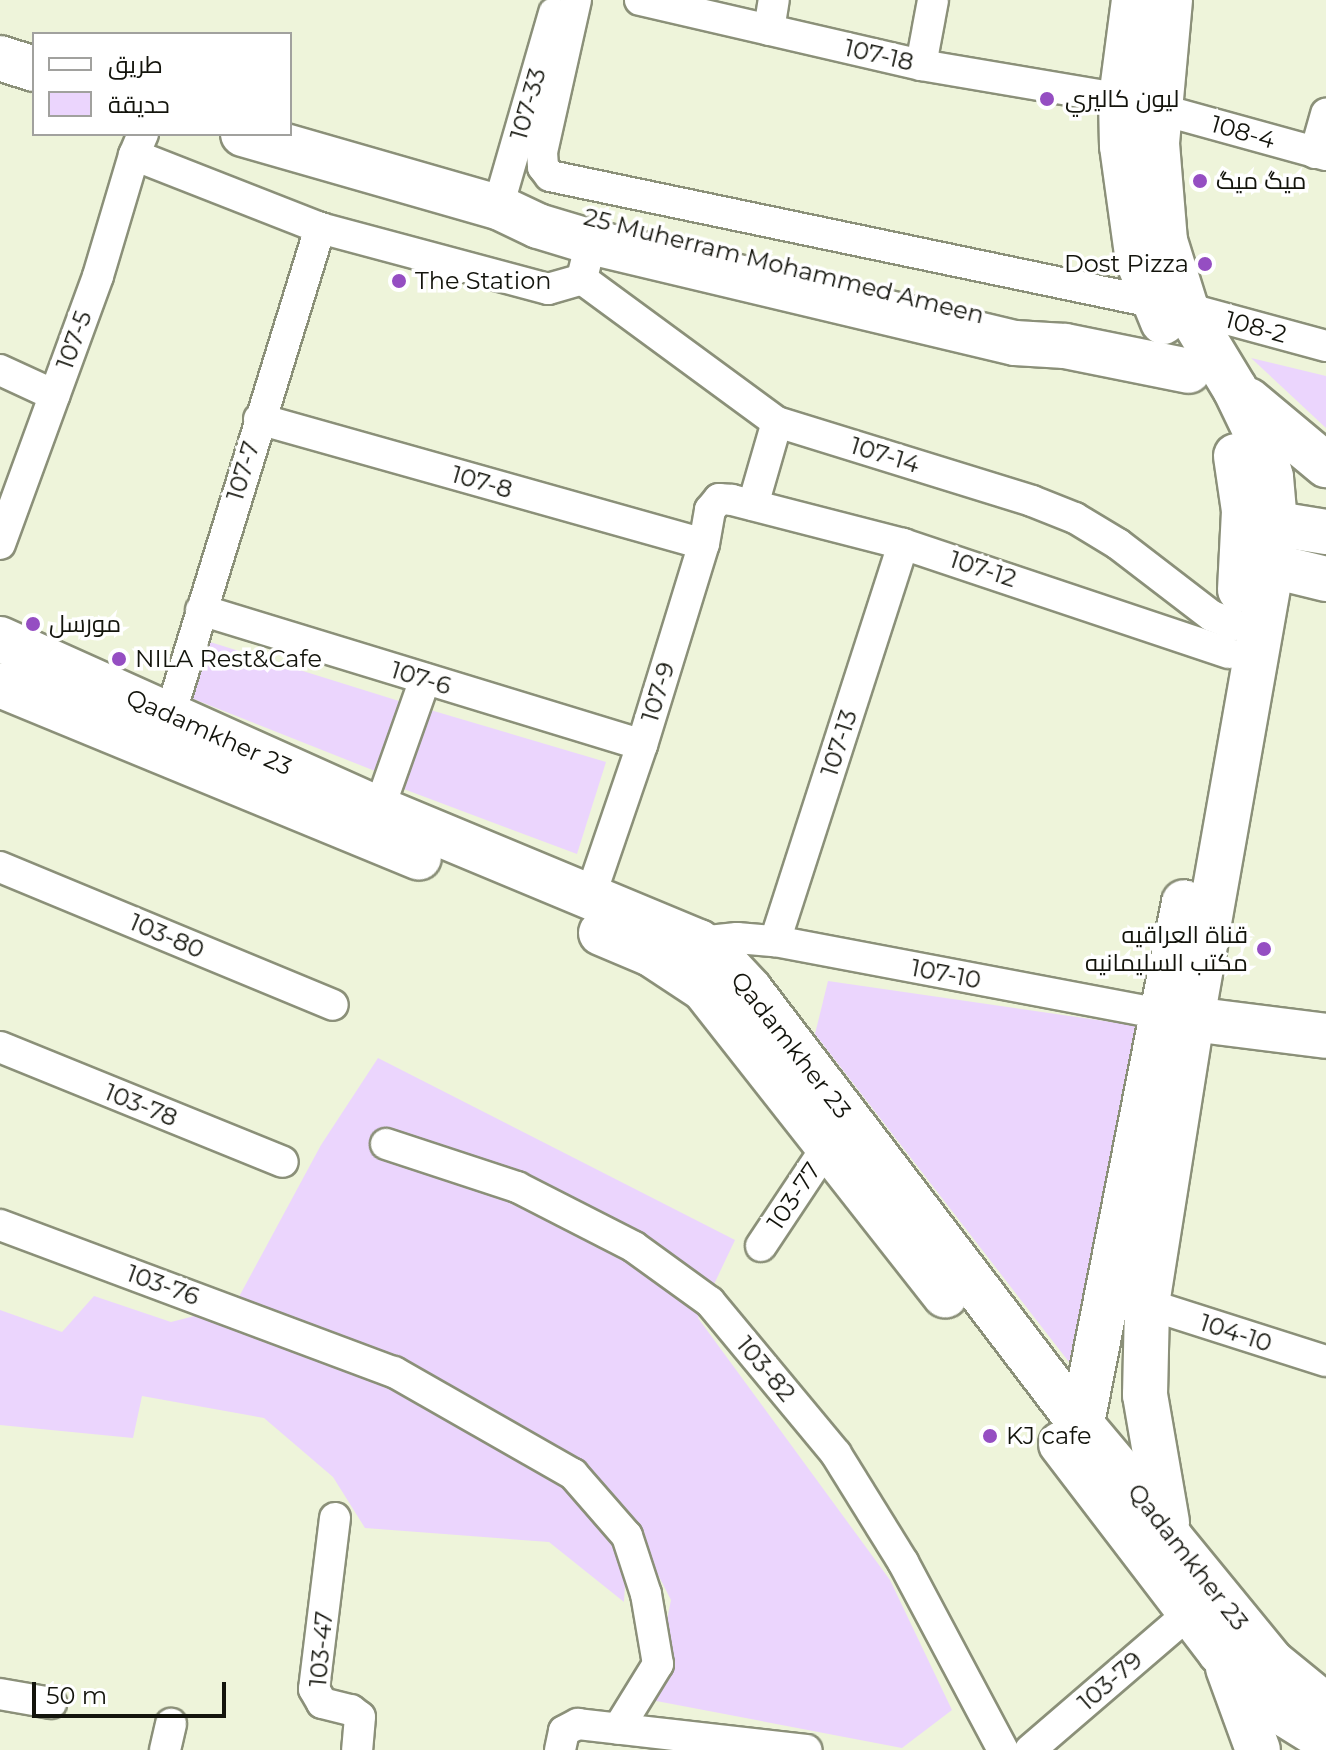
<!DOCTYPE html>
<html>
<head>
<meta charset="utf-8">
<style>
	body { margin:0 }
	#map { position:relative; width:1326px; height:1750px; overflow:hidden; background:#eef4da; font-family:Montserrat,Cairo,sans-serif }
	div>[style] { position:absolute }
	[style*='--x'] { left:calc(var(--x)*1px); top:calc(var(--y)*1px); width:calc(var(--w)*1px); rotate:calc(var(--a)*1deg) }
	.green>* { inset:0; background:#ebd5fd }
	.roads { filter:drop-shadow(2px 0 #8b9079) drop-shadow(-2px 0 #8b9079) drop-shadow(0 2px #8b9079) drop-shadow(0 -2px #8b9079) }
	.street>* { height:30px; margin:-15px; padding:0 15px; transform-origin:15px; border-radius:15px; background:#fff }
	.secondary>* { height:44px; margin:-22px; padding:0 22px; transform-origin:22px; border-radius:22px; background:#fff }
	.dots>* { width:22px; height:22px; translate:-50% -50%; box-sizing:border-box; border:4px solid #fff; border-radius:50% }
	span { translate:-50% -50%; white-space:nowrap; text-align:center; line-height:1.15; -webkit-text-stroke:7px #fff; paint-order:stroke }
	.street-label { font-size:24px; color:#13140c }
	.poi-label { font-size:24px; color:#13140c }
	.left { translate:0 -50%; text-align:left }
	.right { translate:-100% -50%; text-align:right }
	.legend { position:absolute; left:32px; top:32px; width:260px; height:104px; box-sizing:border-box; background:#fff; border:2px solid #a1a19e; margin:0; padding:10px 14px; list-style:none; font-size:24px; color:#13140c }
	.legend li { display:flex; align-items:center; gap:16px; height:40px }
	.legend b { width:40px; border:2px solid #a1a19e }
	.scale { position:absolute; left:32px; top:1682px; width:194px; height:36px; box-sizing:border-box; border:4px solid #13140c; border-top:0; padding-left:10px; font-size:24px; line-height:28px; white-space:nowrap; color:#13140c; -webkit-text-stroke:6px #fff; paint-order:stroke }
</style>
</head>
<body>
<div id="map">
	<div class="green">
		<div style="clip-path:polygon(1251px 358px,1326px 376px,1326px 428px)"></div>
		<div style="clip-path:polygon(210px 642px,399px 701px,375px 771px,191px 698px)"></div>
		<div style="clip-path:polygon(427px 709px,606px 762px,577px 854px,401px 788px)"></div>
		<div style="clip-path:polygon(828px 981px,1146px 1027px,1072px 1366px,815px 1034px)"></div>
		<div style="clip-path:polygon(378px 1058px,735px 1240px,698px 1318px,890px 1580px,952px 1710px,902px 1748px,651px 1700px,671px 1600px,629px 1518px,624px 1602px,549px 1542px,365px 1528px,333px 1477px,264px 1418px,142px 1396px,133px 1438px,0 1425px,0 1310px,62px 1332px,94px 1296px,171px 1322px,234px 1306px,321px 1145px)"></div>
	</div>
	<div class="roads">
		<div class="street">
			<div style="--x:576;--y:0;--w:156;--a:102.6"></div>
			<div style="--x:542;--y:152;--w:15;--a:86"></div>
			<div style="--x:543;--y:167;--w:11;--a:52"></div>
			<div style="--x:550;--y:176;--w:615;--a:11.82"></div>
			<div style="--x:640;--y:0;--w:288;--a:13"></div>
			<div style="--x:921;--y:65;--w:203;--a:9.6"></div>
			<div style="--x:769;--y:30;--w:30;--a:-81"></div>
			<div style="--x:921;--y:65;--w:66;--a:-79.5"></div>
			<div style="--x:1159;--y:109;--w:173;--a:15.4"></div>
			<div style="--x:1315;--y:153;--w:41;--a:-74.2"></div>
			<div style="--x:134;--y:155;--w:200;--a:21.4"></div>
			<div style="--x:320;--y:228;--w:236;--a:15"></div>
			<div style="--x:548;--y:289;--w:35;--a:-16"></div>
			<div style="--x:498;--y:207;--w:202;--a:-73.9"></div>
			<div style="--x:591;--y:242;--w:38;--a:104"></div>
			<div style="--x:582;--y:279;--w:242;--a:36.3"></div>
			<div style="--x:777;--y:422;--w:267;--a:17.2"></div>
			<div style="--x:1032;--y:501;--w:46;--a:21.6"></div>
			<div style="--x:1075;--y:518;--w:50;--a:31.2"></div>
			<div style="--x:1118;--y:544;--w:118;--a:37.5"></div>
			<div style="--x:1212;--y:616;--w:25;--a:21"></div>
			<div style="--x:1186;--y:308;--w:145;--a:15.2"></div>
			<div style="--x:0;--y:370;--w:60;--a:24.8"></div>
			<div style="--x:259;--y:419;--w:462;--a:15.7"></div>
			<div style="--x:753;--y:505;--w:86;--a:-73.9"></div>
			<div style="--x:0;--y:544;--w:285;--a:-69.9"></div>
			<div style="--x:98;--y:276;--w:126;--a:-73.4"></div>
			<div style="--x:134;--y:155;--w:23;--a:-67"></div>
			<div style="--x:201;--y:610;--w:461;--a:17"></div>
			<div style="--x:170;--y:715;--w:510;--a:-72.88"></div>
			<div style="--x:379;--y:809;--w:138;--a:-70.5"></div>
			<div style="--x:0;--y:867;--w:360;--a:22.5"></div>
			<div style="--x:590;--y:897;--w:161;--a:-71.1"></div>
			<div style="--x:642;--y:745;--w:210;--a:-72.9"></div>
			<div style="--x:704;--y:544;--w:35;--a:-80"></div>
			<div style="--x:710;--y:510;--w:14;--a:-51"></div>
			<div style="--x:719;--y:499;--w:13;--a:4"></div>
			<div style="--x:732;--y:500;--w:177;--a:14.4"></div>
			<div style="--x:903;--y:544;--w:344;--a:18.5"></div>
			<div style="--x:775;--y:941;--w:417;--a:-72.1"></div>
			<div style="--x:699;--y:942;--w:38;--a:-6"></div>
			<div style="--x:737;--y:938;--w:38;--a:5"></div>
			<div style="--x:775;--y:941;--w:410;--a:10.7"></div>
			<div style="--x:0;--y:1047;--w:305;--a:22.1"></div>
			<div style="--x:386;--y:1144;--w:138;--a:18.2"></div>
			<div style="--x:517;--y:1187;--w:131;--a:27.1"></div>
			<div style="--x:634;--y:1247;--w:94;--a:35.9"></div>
			<div style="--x:710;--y:1302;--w:197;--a:50.3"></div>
			<div style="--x:836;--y:1454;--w:127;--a:58.2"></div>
			<div style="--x:903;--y:1562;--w:213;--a:62"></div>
			<div style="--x:0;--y:1225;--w:421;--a:20.5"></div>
			<div style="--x:394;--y:1372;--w:206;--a:29.7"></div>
			<div style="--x:573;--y:1474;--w:82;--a:48.9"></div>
			<div style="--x:627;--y:1536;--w:61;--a:71.9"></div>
			<div style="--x:646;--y:1594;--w:71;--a:80.3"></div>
			<div style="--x:658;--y:1664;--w:76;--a:121.6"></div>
			<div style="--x:761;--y:1246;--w:121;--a:-56.4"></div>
			<div style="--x:1147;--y:1304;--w:188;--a:17.7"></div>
			<div style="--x:335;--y:1518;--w:172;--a:97"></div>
			<div style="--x:314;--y:1689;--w:16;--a:60"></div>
			<div style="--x:322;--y:1703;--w:30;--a:14"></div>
			<div style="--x:351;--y:1710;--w:11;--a:38"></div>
			<div style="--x:360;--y:1717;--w:33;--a:95"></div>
			<div style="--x:0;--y:1694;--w:52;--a:10"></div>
			<div style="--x:165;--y:1750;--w:27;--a:-77"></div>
			<div style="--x:560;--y:1750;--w:19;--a:-78"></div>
			<div style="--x:564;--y:1731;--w:16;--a:-27"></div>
			<div style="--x:578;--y:1724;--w:230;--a:6.5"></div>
			<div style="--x:1030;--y:1750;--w:210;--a:-40.7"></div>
		</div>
		<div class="secondary">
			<div style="--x:1134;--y:0;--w:100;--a:97.5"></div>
			<div style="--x:1121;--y:99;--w:47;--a:88.8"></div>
			<div style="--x:1122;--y:146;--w:116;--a:82.1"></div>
			<div style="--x:1138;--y:261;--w:66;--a:67.7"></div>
			<div style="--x:0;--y:58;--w:36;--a:18"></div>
			<div style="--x:243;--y:134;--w:265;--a:16"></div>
			<div style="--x:498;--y:207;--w:44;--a:25.4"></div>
			<div style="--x:538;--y:226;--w:55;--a:16.8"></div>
			<div style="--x:591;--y:242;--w:436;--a:13.4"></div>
			<div style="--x:1015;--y:343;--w:50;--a:3.4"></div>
			<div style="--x:1065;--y:346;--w:126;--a:11.4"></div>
			<div style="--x:1248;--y:400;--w:102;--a:39.8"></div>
			<div style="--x:1236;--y:456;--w:56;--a:81.7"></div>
			<div style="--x:1244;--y:511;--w:79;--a:92.9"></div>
			<div style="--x:1246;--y:519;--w:81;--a:9.2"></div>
			<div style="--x:1244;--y:559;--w:84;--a:13.7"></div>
			<div style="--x:0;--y:639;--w:415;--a:24.2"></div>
			<div style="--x:379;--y:809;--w:347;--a:22.6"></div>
			<div style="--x:699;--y:942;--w:33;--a:39"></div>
			<div style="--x:725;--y:963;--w:37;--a:47"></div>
			<div style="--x:750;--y:990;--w:544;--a:52.69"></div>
			<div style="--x:1080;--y:1423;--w:99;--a:49.9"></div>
			<div style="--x:1144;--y:1499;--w:50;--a:55.7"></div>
			<div style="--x:1172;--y:1540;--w:158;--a:50.7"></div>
			<div style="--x:1272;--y:1662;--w:70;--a:39.2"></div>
			<div style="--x:0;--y:685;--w:453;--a:22.4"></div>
			<div style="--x:601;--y:933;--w:54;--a:22.8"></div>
			<div style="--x:651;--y:954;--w:64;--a:33.4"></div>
			<div style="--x:704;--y:989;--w:390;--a:51.8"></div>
			<div style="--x:1192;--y:1019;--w:135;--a:7.2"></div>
			<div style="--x:1078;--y:1443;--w:551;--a:-78.91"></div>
			<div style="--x:1061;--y:1444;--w:262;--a:52.6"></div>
			<div style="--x:1220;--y:1652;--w:91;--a:43.7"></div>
			<div style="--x:1286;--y:1715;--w:47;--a:32"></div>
			<div style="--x:1167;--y:1522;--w:129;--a:-99.8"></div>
			<div style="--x:1145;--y:1395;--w:91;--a:-88.7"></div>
			<div style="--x:1147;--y:1304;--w:289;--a:-81"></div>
			<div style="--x:1192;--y:1019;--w:459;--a:-80"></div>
			<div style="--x:1272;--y:567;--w:44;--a:-86.1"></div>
			<div style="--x:1275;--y:523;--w:46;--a:-95"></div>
			<div style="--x:1271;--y:477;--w:35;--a:-106"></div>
			<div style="--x:1261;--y:443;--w:60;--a:-115.7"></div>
			<div style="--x:1235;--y:389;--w:95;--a:-121.2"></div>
			<div style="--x:1186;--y:308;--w:70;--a:-107.4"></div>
			<div style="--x:1165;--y:241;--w:98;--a:-94.7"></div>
			<div style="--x:1157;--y:143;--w:144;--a:-84.8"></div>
			<div style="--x:1228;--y:1668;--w:87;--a:69.9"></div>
		</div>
	</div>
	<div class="dots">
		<div style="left:1047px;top:99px;background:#954ec2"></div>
		<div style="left:1200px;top:181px;background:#954ec2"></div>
		<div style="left:1205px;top:264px;background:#954ec2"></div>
		<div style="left:399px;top:281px;background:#954ec2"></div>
		<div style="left:33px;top:624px;background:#954ec2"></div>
		<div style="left:119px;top:659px;background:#954ec2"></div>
		<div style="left:1264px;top:949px;background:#954ec2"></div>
		<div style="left:990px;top:1436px;background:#954ec2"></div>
	</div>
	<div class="street-label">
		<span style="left:879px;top:55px;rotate:13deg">107-18</span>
		<span style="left:528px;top:104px;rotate:-74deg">107-33</span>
		<span style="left:1243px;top:132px;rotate:16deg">108-4</span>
		<span style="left:784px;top:266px;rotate:14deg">25 Muherram Mohammed Ameen</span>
		<span style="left:1256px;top:327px;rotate:15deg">108-2</span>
		<span style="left:74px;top:340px;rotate:-70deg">107-5</span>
		<span style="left:885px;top:455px;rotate:17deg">107-14</span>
		<span style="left:243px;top:471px;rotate:-73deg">107-7</span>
		<span style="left:482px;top:482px;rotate:16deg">107-8</span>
		<span style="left:983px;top:569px;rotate:18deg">107-12</span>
		<span style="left:421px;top:678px;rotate:17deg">107-6</span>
		<span style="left:658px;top:692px;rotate:-73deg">107-9</span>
		<span style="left:209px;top:732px;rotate:24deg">Qadamkher 23</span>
		<span style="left:839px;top:743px;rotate:-72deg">107-13</span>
		<span style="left:167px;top:936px;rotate:23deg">103-80</span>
		<span style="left:946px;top:974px;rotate:11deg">107-10</span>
		<span style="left:791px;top:1045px;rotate:52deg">Qadamkher 23</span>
		<span style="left:141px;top:1105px;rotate:22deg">103-78</span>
		<span style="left:794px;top:1196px;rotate:-56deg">103-77</span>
		<span style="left:163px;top:1285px;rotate:20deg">103-76</span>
		<span style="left:1236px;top:1333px;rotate:18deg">104-10</span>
		<span style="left:766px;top:1369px;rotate:50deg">103-82</span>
		<span style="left:1188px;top:1557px;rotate:52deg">Qadamkher 23</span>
		<span style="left:321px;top:1649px;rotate:-85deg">103-47</span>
		<span style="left:1110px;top:1681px;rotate:-41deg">103-79</span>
	</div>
	<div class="poi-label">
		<span class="left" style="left:1065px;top:99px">ليون كاليري</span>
		<span class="left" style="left:1216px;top:181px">میگ میگ</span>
		<span class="right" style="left:1189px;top:264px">Dost Pizza</span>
		<span class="left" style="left:415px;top:281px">The Station</span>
		<span class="left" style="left:49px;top:624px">مورسل</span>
		<span class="left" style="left:135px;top:659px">NILA Rest&amp;Cafe</span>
		<span class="right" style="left:1248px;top:949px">قناة العراقيه<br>مكتب السليمانيه</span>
		<span class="left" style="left:1006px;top:1436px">KJ cafe</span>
	</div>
	<ul class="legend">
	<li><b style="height:10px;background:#fff"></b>طريق</li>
	<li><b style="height:22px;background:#ebd5fd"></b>حديقة</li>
	</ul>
	<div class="scale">50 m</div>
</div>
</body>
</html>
